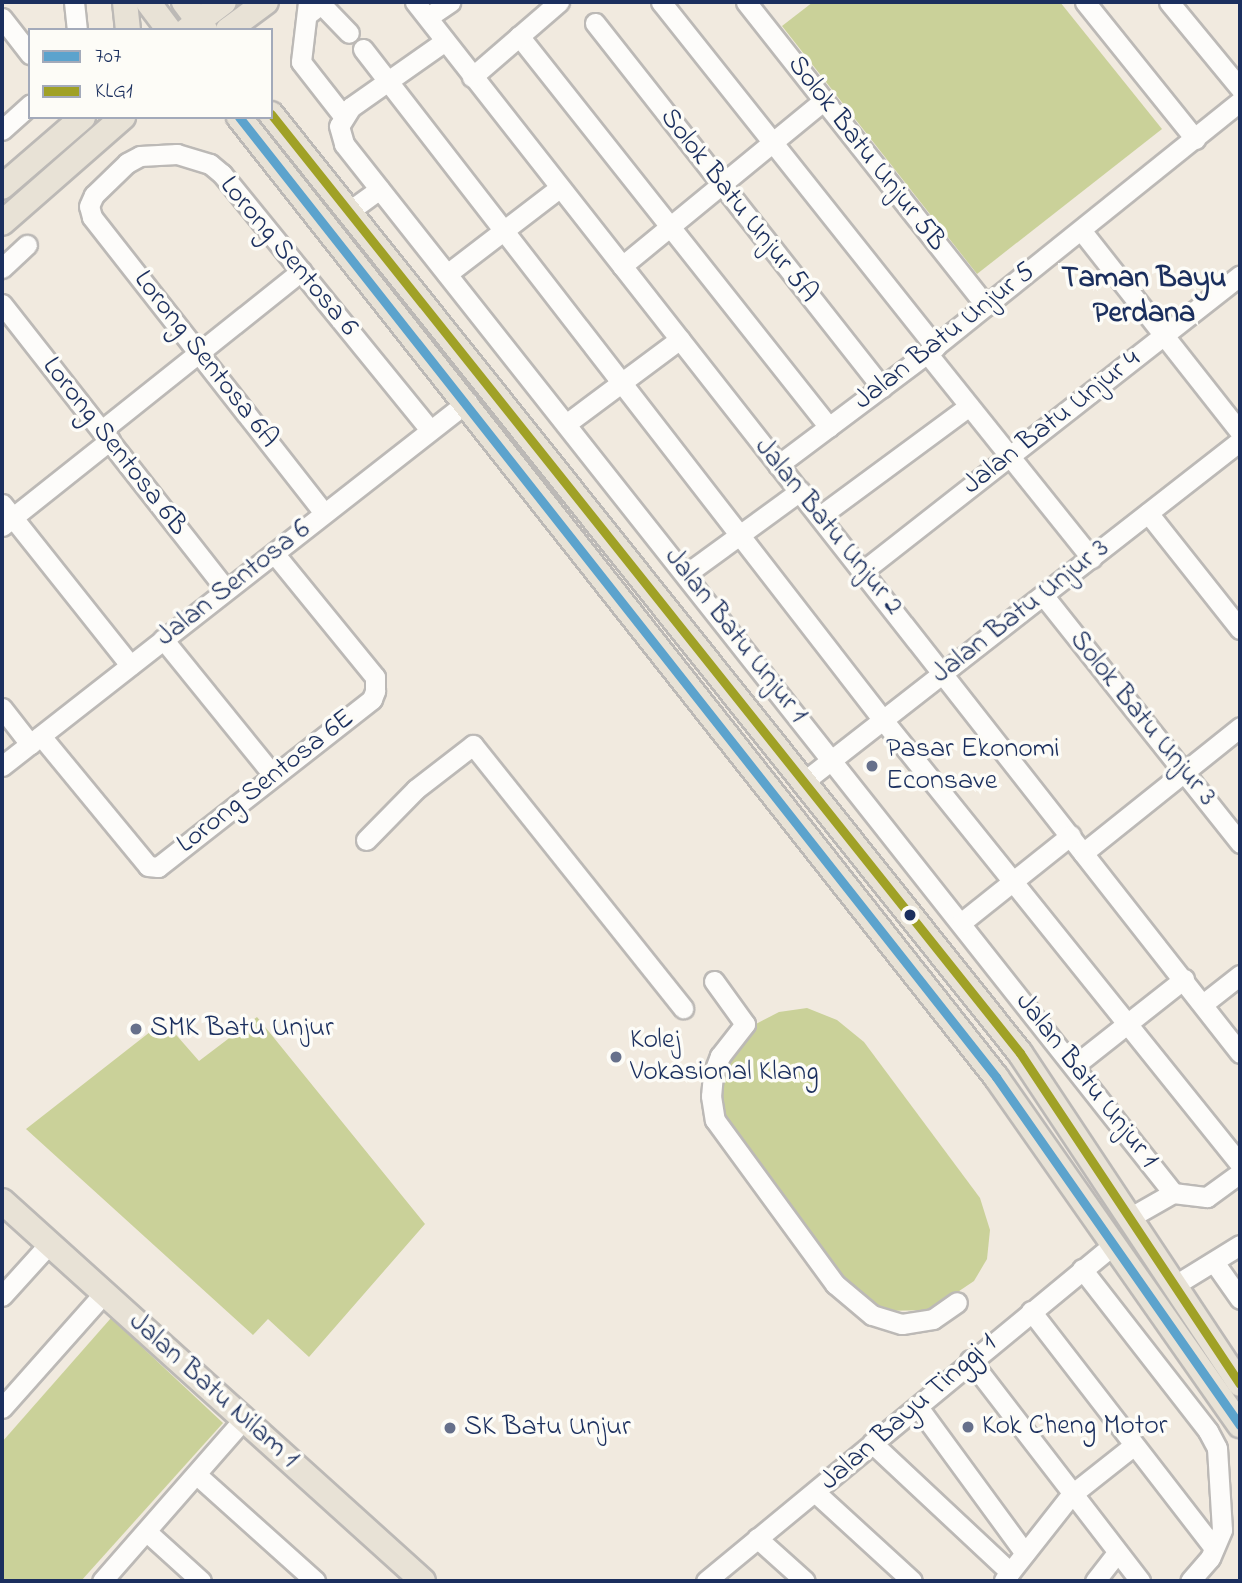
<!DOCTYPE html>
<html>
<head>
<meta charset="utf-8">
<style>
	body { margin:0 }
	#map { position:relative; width:1242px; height:1583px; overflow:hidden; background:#f1eadf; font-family:"Indie Flower",sans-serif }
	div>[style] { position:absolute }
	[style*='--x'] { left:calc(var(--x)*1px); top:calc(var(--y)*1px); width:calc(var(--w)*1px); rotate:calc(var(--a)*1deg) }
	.green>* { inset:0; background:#cad199 }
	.roads { filter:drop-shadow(2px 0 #bcb9b6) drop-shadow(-2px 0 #bcb9b6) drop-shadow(0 2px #bcb9b6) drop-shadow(0 -2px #bcb9b6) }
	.minor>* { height:19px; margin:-9.5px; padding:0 9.5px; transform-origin:9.5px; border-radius:9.5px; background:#fdfcfa }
	.major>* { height:24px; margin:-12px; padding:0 12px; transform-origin:12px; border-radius:12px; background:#e8e2d6 }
	.bus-1>* { height:9px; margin:-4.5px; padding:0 4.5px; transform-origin:4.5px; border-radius:4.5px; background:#5ca3cd }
	.bus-2>* { height:9px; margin:-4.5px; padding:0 4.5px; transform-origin:4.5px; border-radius:4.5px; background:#a0a126 }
	.dots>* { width:19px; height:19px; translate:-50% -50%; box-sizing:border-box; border:4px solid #fdfcf7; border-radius:50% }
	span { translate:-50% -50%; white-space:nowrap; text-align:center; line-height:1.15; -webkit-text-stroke:7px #fdfcf7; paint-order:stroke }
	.street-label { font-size:28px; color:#1b2f5e }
	.poi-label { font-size:28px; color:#1b2f5e }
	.left { translate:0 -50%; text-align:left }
	.neighbourhood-label { font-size:30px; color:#1b2f5e; font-weight:700 }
	.frame { position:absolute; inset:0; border:4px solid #1b2f5e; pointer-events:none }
	.legend { position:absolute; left:28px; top:28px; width:245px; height:91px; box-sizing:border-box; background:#fdfcf7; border:2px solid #a3aaba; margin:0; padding:9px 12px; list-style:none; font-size:21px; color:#1b2f5e }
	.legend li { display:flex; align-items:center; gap:14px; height:35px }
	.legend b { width:35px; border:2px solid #a3aaba }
</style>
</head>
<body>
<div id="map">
	<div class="green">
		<div style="clip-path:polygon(813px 2px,1060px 2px,1162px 129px,977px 274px,782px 26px)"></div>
		<div style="clip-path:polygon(807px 1008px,837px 1020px,864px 1042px,980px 1198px,990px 1230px,987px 1259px,974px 1281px,931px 1310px,881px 1311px,855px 1296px,736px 1139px,722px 1111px,718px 1082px,731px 1050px,752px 1026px,779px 1012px)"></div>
		<div style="clip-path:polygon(257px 1017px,425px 1224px,309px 1357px,268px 1319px,253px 1335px,26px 1129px,164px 1021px,199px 1061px)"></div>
		<div style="clip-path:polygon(111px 1318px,223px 1423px,81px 1581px,2px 1581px,2px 1442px)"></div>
	</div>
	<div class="roads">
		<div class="minor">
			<div style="--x:74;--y:2;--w:28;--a:84"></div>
			<div style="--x:308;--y:2;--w:60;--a:96.7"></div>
			<div style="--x:301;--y:62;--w:70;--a:52"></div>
			<div style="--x:415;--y:2;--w:1336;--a:51.87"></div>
			<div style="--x:661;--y:2;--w:441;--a:51.5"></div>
			<div style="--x:746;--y:2;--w:387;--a:51.7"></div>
			<div style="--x:1085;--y:2;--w:176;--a:51.2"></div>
			<div style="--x:1169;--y:2;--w:112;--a:50.5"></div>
			<div style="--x:308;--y:14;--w:16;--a:-38"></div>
			<div style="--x:321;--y:4;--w:40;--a:46"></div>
			<div style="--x:428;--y:17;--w:27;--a:-34"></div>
			<div style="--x:2;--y:18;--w:46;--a:52.1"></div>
			<div style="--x:595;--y:23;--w:464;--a:51.8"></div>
			<div style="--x:519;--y:36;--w:499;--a:51.6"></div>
			<div style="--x:445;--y:41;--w:115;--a:144.9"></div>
			<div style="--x:351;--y:107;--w:22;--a:122"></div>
			<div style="--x:339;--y:126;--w:19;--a:74"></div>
			<div style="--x:344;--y:144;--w:1337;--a:51.68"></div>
			<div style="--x:1173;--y:1193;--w:34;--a:7"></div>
			<div style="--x:1207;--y:1197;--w:41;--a:-36"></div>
			<div style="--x:363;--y:49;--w:849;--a:52.23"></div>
			<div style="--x:883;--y:720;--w:570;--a:51.2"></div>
			<div style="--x:472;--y:77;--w:115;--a:-40.8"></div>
			<div style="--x:2;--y:130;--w:38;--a:-42"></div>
			<div style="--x:348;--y:212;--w:39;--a:-36"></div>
			<div style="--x:1081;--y:230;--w:257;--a:51.8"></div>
			<div style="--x:622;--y:266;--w:261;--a:-39.4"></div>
			<div style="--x:2;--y:268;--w:34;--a:-43"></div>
			<div style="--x:447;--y:274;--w:141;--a:-37.5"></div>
			<div style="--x:2;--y:304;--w:363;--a:51.9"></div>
			<div style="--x:927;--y:353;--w:263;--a:51.3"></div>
			<div style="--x:566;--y:424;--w:142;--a:-36.7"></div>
			<div style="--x:102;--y:430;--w:255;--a:-38.6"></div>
			<div style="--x:778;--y:465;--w:186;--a:-36.9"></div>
			<div style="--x:927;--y:353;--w:402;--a:-38.8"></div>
			<div style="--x:2;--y:504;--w:206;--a:51.5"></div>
			<div style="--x:324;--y:513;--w:376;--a:-128.1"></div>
			<div style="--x:92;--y:217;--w:11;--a:-105"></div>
			<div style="--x:89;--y:206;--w:12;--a:-66"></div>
			<div style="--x:94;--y:195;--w:46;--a:-44.1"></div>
			<div style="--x:127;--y:163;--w:15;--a:-28"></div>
			<div style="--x:140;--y:156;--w:37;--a:-3"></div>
			<div style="--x:177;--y:154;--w:34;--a:17"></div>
			<div style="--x:210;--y:164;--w:16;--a:40"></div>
			<div style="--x:222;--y:174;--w:330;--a:50.9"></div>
			<div style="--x:1148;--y:513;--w:148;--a:51.6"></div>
			<div style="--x:820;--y:516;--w:185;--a:-36.4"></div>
			<div style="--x:2;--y:526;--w:138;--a:-38.5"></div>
			<div style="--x:863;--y:571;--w:479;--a:-38.1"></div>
			<div style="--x:686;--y:574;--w:141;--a:-36.1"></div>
			<div style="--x:1043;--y:595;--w:317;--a:51.5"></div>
			<div style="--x:163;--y:639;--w:175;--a:51"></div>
			<div style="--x:2;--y:708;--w:46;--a:52.1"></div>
			<div style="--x:41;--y:736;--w:168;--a:50.5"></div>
			<div style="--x:148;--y:866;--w:10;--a:6"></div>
			<div style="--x:158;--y:867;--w:272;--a:-38.1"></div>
			<div style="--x:372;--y:699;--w:9;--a:-69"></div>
			<div style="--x:375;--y:691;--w:14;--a:-90"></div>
			<div style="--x:375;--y:677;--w:160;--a:-129.2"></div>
			<div style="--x:2;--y:766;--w:591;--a:-38.05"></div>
			<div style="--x:802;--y:783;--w:556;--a:-37.98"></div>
			<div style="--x:366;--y:840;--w:71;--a:-45.6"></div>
			<div style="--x:416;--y:789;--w:72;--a:-37.7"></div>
			<div style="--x:473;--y:745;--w:337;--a:51.4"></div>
			<div style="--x:1083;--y:853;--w:201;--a:-38.7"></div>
			<div style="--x:962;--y:922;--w:139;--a:-38.6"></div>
			<div style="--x:714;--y:981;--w:53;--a:54.2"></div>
			<div style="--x:745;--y:1024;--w:41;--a:128"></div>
			<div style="--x:720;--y:1056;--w:19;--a:111"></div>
			<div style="--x:713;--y:1074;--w:22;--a:95"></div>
			<div style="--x:711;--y:1096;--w:24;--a:81"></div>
			<div style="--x:715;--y:1120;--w:203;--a:53.8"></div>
			<div style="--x:835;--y:1284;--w:48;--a:40"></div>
			<div style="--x:872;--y:1315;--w:31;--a:17"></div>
			<div style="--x:902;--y:1324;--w:31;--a:-9"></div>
			<div style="--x:933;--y:1319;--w:29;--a:-35"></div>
			<div style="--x:1203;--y:1004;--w:47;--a:-38.1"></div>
			<div style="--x:1075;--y:1065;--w:139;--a:-38.3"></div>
			<div style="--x:1129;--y:1218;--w:51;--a:-29.6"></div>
			<div style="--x:1214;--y:1262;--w:45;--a:54.9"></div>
			<div style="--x:1082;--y:1269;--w:205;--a:52.1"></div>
			<div style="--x:1208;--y:1431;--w:19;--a:62"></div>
			<div style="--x:1217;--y:1448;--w:82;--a:86.5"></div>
			<div style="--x:1222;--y:1530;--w:30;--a:113"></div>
			<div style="--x:1210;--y:1558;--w:30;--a:131"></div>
			<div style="--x:1175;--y:1285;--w:76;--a:-31.6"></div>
			<div style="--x:2;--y:1296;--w:70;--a:-47.9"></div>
			<div style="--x:1031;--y:1311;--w:299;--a:52.3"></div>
			<div style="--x:970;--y:1360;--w:279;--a:52.4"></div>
			<div style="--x:918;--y:1407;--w:181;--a:53.8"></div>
			<div style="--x:2;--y:1408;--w:154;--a:-48.4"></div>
			<div style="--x:872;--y:1443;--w:189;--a:43.1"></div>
			<div style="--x:197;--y:1475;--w:159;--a:41.9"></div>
			<div style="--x:816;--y:1493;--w:130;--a:42.5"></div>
			<div style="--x:147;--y:1532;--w:73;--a:42.2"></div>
			<div style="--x:757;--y:1538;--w:64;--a:41.9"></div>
			<div style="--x:1004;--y:1580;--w:108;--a:-51.8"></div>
			<div style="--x:1071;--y:1495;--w:79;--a:-38.3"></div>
			<div style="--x:102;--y:1581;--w:215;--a:-48.8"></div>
			<div style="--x:706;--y:1581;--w:528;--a:-39.54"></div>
			<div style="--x:1095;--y:1581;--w:36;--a:-52"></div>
		</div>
		<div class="major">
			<div style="--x:125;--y:2;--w:28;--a:84"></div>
			<div style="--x:148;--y:2;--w:35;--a:53"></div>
			<div style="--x:184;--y:2;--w:35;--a:53"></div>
			<div style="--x:187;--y:30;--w:46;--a:-37.1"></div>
			<div style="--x:228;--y:30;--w:47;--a:-36.4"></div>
			<div style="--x:271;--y:114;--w:1201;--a:51.42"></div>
			<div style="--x:1020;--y:1053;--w:397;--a:56.4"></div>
			<div style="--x:239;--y:117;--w:1223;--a:51.74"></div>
			<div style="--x:996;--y:1077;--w:425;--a:55"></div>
			<div style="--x:2;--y:187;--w:107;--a:-40.8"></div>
			<div style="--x:2;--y:223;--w:161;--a:-41.2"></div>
			<div style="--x:2;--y:1201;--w:567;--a:42.07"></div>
		</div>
	</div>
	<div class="bus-1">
		<div style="--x:239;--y:117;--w:1223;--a:51.74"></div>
		<div style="--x:996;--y:1077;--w:425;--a:55"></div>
	</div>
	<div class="bus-2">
		<div style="--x:271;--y:114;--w:1201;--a:51.42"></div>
		<div style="--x:1020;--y:1053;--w:397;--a:56.4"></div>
	</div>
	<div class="dots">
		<div style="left:872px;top:766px;background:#66708b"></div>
		<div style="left:910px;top:915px;background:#1b2f5e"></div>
		<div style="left:136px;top:1029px;background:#66708b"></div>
		<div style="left:616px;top:1057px;background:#66708b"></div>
		<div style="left:968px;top:1427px;background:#66708b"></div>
		<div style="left:450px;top:1428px;background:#66708b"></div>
	</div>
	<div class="street-label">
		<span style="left:866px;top:154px;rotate:52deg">Solok Batu Unjur 5B</span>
		<span style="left:738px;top:206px;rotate:52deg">Solok Batu Unjur 5A</span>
		<span style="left:288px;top:257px;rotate:50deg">Lorong Sentosa 6</span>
		<span style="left:945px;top:337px;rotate:-38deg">Jalan Batu Unjur 5</span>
		<span style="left:205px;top:360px;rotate:52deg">Lorong Sentosa 6A</span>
		<span style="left:1052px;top:423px;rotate:-38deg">Jalan Batu Unjur 4</span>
		<span style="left:114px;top:447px;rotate:52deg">Lorong Sentosa 6B</span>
		<span style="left:828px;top:527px;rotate:51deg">Jalan Batu Unjur 2</span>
		<span style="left:234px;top:584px;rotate:-38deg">Jalan Sentosa 6</span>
		<span style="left:1021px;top:612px;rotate:-38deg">Jalan Batu Unjur 3</span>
		<span style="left:735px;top:636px;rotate:52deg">Jalan Batu Unjur 1</span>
		<span style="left:1142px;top:719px;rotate:51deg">Solok Batu Unjur 3</span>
		<span style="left:266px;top:782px;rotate:-38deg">Lorong Sentosa 6E</span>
		<span style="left:1086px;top:1081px;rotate:52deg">Jalan Batu Unjur 1</span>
		<span style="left:213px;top:1391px;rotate:42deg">Jalan Batu Nilam 1</span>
		<span style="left:909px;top:1413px;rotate:-41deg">Jalan Bayu Tinggi 1</span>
	</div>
	<div class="poi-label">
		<span class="left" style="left:886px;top:766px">Pasar Ekonomi<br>Econsave</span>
		<span class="left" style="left:150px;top:1029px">SMK Batu Unjur</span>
		<span class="left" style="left:630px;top:1057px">Kolej<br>Vokasional Klang</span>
		<span class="left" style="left:982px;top:1427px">Kok Cheng Motor</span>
		<span class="left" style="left:464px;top:1428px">SK Batu Unjur</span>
	</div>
	<div class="neighbourhood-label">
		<span style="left:1144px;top:296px">Taman Bayu<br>Perdana</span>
	</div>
	<div class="frame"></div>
	<ul class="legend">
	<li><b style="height:9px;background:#5ca3cd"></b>707</li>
	<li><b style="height:9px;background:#a0a126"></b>KLG1</li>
	</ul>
</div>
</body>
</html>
